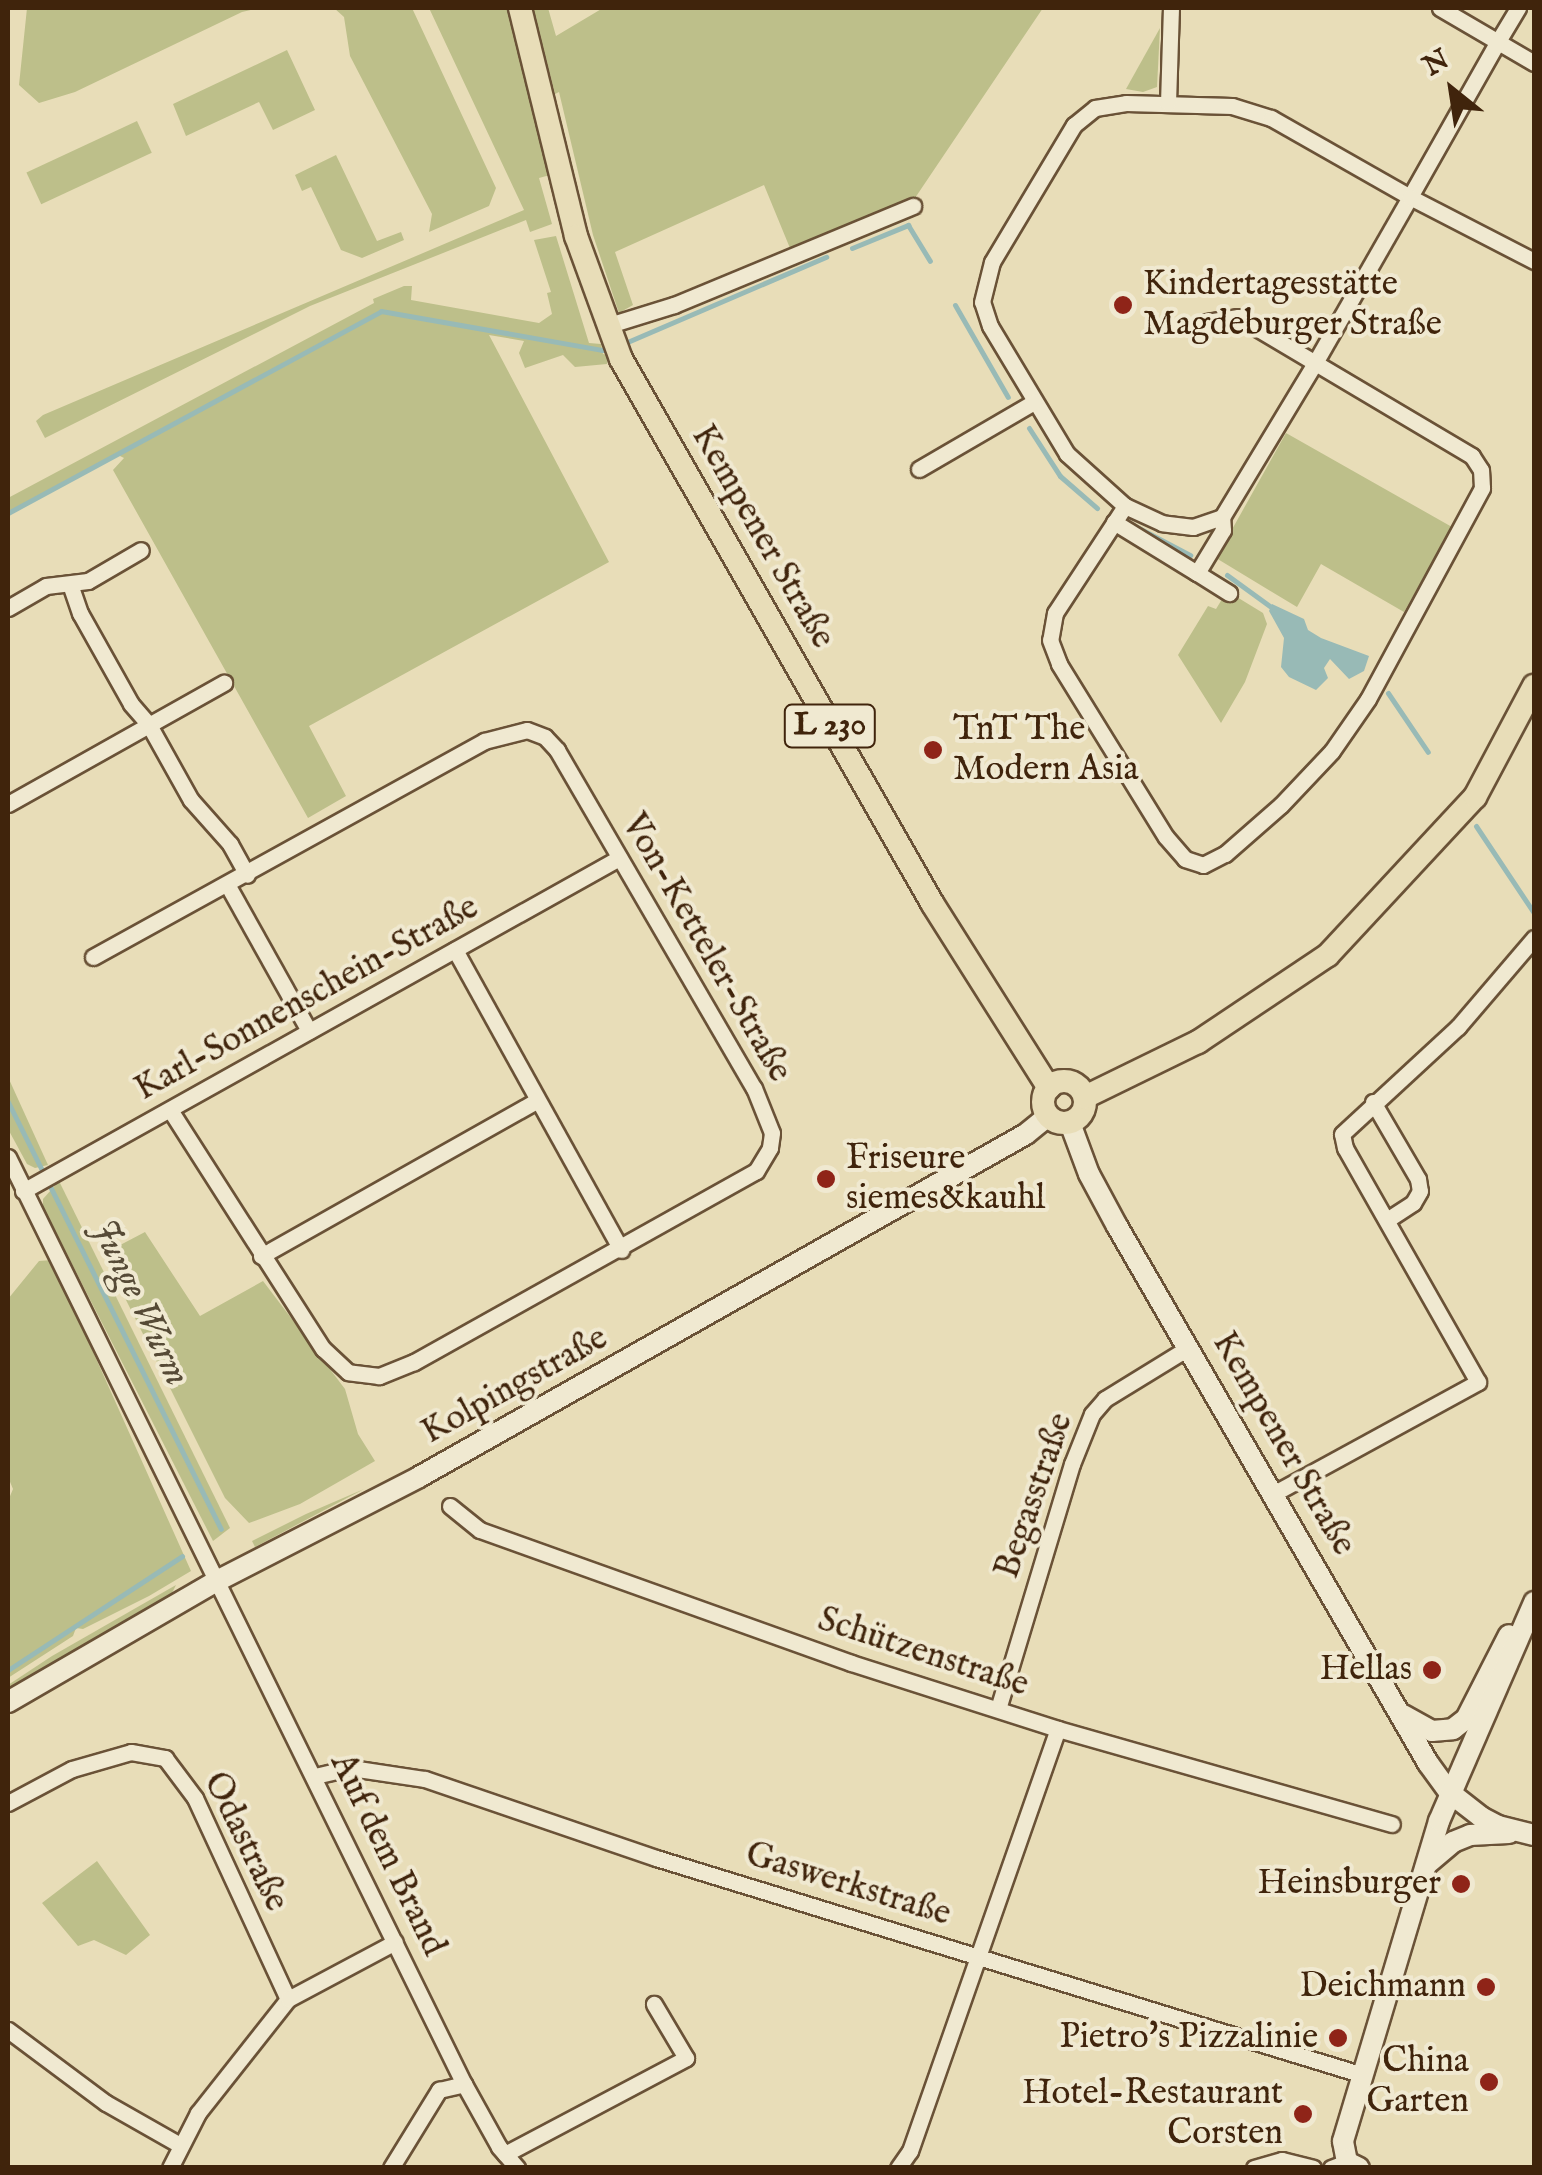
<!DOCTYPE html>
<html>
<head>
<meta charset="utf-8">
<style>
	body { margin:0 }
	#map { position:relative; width:1542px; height:2175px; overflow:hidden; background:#e8ddb8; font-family:"IM FELL English",serif }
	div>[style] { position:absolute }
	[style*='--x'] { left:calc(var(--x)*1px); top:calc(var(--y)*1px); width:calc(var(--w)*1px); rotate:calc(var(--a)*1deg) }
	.green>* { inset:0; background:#bdbf8a; transform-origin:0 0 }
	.water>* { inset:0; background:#98bab6 }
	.stream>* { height:5px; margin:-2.5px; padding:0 2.5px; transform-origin:2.5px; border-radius:2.5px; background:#98bab6 }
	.roads { filter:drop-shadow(2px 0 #6a5237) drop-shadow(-2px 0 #6a5237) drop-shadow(0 2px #6a5237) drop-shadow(0 -2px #6a5237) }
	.street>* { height:15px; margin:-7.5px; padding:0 7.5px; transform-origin:7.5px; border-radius:7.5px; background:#f0e9d1 }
	.secondary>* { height:20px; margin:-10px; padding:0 10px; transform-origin:10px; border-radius:10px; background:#f0e9d1 }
	.primary>* { height:22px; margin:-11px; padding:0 11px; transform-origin:11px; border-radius:11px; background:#e8ddb8 }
	.primary>.ring { margin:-11px; padding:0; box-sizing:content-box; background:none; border:22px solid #e8ddb8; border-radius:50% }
	.dots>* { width:28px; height:28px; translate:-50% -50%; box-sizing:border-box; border:5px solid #f0e9d1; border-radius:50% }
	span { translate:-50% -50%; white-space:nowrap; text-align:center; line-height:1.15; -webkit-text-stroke:8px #f0e9d1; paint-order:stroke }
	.shield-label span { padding:2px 8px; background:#f0e9d1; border:2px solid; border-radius:8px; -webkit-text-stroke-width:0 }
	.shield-label { font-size:32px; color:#40240c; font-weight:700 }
	.poi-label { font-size:35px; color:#40240c }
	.left { translate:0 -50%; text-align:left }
	.right { translate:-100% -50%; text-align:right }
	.street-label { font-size:35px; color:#40240c }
	.water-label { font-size:38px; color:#564a36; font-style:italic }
	.frame { position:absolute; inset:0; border:10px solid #40240c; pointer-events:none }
	.north { position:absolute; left:1402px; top:40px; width:100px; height:100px; -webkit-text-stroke:8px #f0e9d1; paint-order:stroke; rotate:330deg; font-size:28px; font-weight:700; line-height:40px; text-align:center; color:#40240c }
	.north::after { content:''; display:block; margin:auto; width:35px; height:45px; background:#40240c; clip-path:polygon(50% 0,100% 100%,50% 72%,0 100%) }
</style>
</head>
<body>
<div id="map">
	<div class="green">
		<div style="clip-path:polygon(27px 8px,259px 8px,242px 12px,75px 92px,39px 103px,19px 85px)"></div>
		<div style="clip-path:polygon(334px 8px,412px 8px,496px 188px,489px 206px,429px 232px,432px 214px,350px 56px,344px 17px)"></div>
		<div style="clip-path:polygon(429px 8px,508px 8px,550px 175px,539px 178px,552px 224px,530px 232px,526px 220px,310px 306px,45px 438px,36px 421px,43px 415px,524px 210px)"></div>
		<div style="clip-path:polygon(533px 8px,548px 8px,556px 36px,603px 8px,1043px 8px,915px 198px,792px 253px,764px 185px,615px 252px,633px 305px,619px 313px,593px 235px,559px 92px,555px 94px)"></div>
		<div style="clip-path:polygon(1160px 28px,1157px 87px,1143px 92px,1126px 89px)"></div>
		<div style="clip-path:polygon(287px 50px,315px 110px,273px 130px,259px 102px,186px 136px,173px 104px)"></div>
		<div style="left:137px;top:121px;width:35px;height:122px;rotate:65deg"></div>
		<div style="clip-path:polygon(336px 155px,377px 241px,401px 232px,404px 240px,362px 258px,341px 250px,311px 187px,302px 191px,295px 175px)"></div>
		<div style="clip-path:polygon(556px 236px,589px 343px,601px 344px,603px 354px,609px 355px,607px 364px,575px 367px,563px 355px,525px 368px,519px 353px,524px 341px,489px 335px,609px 562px,309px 726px,346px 796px,308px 818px,113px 470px,124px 458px,116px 454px,8px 512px,8px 498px,374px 303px,373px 299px,404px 286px,412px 286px,411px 300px,539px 323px,552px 314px,547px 293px,551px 292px,534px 240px)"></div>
		<div style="clip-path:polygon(1286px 433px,1452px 527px,1404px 612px,1321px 564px,1297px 607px,1216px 558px)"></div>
		<div style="clip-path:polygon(1227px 591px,1263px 613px,1267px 624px,1245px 682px,1221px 723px,1178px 655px,1208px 606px,1216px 609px)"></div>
		<div style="clip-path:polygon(8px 1077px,48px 1165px,35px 1168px,27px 1164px,8px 1129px)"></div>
		<div style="clip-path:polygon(59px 1181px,230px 1528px,213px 1541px,43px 1207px,43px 1199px)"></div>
		<div style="clip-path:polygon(145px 1232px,200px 1316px,263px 1281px,345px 1389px,358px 1434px,375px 1461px,300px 1504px,249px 1523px,225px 1498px,103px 1254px)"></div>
		<div style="clip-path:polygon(52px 1260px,191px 1571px,149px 1596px,83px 1629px,76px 1628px,73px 1636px,8px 1678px,8px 1501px,13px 1489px,8px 1477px,8px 1299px,39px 1261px)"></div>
		<div style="clip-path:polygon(364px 1489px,255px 1547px,252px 1541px,306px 1514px)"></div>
		<div style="clip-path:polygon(176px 1585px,172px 1593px,8px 1691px,8px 1685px,52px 1656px)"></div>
		<div style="clip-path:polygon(97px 1861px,150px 1935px,126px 1955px,94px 1940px,78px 1946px,42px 1903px)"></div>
	</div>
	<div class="water">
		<div style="clip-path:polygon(1272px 604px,1304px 619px,1308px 630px,1321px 638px,1369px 656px,1364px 671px,1349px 679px,1330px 659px,1324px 668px,1328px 678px,1316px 690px,1289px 677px,1281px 667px,1284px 638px,1269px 611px)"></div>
	</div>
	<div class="stream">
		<div style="--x:852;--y:248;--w:61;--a:-22.3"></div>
		<div style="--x:908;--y:225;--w:42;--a:58.6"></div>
		<div style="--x:955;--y:305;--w:106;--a:60.1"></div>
		<div style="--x:625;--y:343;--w:219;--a:-23.2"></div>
		<div style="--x:1029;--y:428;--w:57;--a:57.1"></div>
		<div style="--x:1060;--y:476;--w:49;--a:40.9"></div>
		<div style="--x:8;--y:513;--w:424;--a:-28.4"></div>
		<div style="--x:381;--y:311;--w:224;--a:10"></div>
		<div style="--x:602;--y:350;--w:7;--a:-16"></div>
		<div style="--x:1131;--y:524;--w:67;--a:27.7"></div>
		<div style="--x:1227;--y:575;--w:54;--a:36"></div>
		<div style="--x:1388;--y:693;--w:71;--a:55.9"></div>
		<div style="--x:1476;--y:826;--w:105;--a:56.3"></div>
		<div style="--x:8;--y:1102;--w:477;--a:63.5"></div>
		<div style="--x:8;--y:1670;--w:208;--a:-33.2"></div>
	</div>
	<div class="roads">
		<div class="street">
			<div style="--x:1440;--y:8;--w:109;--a:30.3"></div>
			<div style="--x:1518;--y:8;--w:41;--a:121"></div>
			<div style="--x:1497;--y:43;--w:177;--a:119.5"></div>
			<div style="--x:1410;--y:197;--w:191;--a:119.8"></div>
			<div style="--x:1315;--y:363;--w:180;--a:121.1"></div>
			<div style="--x:1222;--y:517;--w:31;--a:161"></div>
			<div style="--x:1193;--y:527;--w:31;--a:-173"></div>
			<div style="--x:1162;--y:523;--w:41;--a:-155.3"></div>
			<div style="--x:1125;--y:506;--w:78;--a:-138.1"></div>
			<div style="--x:1067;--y:454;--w:149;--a:-121"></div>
			<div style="--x:990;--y:326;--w:25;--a:-108"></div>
			<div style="--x:982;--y:302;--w:41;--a:-76"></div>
			<div style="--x:992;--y:262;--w:160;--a:-59.1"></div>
			<div style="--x:1074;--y:125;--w:27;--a:-39"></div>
			<div style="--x:1095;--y:108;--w:31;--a:-9"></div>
			<div style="--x:1126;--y:103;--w:106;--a:1.6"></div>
			<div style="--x:1232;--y:106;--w:41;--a:17.1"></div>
			<div style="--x:1271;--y:118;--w:160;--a:29.6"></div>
			<div style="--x:1410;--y:197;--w:140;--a:27.3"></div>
			<div style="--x:1168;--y:103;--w:95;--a:-88.2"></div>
			<div style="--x:606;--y:326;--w:71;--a:-17.2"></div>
			<div style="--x:674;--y:305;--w:259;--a:-22.5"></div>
			<div style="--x:919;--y:469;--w:133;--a:-30.2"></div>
			<div style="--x:1125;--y:506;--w:128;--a:123.2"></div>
			<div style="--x:1055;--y:613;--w:27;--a:100"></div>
			<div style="--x:1050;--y:640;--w:26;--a:69"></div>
			<div style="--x:1059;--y:664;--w:203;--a:58.3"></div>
			<div style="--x:1166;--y:837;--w:29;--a:49"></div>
			<div style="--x:1185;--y:859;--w:19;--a:18"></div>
			<div style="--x:1203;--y:865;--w:25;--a:-27"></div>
			<div style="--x:1225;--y:854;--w:74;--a:-41.2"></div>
			<div style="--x:1281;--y:805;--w:74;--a:-46.6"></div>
			<div style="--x:1332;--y:751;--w:63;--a:-55.3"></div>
			<div style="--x:1368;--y:699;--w:240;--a:-61.6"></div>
			<div style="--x:1482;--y:488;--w:18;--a:-93"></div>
			<div style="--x:1481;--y:470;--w:17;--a:-123"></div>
			<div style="--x:1472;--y:456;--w:272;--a:-149.3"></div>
			<div style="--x:1238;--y:317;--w:38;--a:171"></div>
			<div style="--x:1114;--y:522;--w:97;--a:31.6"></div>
			<div style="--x:1197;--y:573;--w:50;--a:-58.8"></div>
			<div style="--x:1223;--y:530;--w:13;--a:-94"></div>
			<div style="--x:1197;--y:573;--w:38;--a:32"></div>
			<div style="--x:71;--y:587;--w:28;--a:71"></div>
			<div style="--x:80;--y:613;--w:104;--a:60.7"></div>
			<div style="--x:131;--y:704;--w:28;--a:49"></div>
			<div style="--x:149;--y:725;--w:86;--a:60.8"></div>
			<div style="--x:191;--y:800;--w:59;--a:48.4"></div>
			<div style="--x:230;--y:844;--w:35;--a:61"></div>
			<div style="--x:8;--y:608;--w:44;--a:-30.1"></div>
			<div style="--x:46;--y:586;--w:42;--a:-6.8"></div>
			<div style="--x:88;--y:581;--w:61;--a:-30.3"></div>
			<div style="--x:8;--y:804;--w:248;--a:-29.3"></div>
			<div style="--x:228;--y:886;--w:166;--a:60.8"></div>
			<div style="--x:455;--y:950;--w:343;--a:61"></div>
			<div style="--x:93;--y:957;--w:447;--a:-28.9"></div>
			<div style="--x:484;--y:741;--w:44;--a:-14.3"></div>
			<div style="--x:527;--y:730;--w:19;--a:21"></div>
			<div style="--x:545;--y:737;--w:18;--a:47"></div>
			<div style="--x:557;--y:750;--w:391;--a:59.8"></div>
			<div style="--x:754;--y:1088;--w:48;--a:68.2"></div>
			<div style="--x:772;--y:1133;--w:15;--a:98"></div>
			<div style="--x:770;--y:1148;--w:27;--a:121"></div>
			<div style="--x:756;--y:1171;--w:392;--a:150.8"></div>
			<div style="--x:414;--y:1362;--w:38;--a:158"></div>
			<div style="--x:379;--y:1376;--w:31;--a:-173"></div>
			<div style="--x:348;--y:1372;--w:34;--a:-137"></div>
			<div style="--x:323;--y:1349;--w:284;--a:-122.6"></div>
			<div style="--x:1373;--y:1102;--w:89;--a:59.7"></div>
			<div style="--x:1418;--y:1179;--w:12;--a:81"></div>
			<div style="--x:1420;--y:1191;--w:14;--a:120"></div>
			<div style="--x:1413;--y:1203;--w:30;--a:147"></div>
			<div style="--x:8;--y:1157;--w:1033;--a:63.81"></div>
			<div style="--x:464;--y:2084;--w:72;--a:60.9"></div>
			<div style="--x:499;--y:2147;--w:28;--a:49"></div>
			<div style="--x:23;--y:1191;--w:683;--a:-29.19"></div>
			<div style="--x:261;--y:1256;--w:316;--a:-29.4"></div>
			<div style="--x:1271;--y:1495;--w:236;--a:-28.6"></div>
			<div style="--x:1478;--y:1382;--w:269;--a:-119.6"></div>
			<div style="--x:1345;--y:1148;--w:14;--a:-102"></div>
			<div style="--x:1342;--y:1134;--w:158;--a:-42.7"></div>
			<div style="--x:1458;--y:1027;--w:117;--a:-49.5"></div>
			<div style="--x:450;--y:1506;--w:38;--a:39"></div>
			<div style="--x:480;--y:1530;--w:394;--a:19.7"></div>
			<div style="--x:851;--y:1663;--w:217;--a:17.7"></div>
			<div style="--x:1058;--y:1729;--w:347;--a:15.9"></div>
			<div style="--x:998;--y:1709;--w:256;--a:-73.2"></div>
			<div style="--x:1072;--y:1464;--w:54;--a:-68.2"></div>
			<div style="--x:1092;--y:1414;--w:20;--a:-49"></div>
			<div style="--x:1105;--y:1399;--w:97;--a:-31.6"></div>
			<div style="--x:315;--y:1776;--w:37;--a:-13"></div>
			<div style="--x:351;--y:1768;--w:75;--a:8.5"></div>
			<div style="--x:425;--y:1779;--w:244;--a:18.9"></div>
			<div style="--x:656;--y:1858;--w:740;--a:17.06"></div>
			<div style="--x:8;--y:1803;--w:72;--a:-28"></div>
			<div style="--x:72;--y:1769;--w:61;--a:-16.1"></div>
			<div style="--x:131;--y:1752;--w:35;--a:10"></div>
			<div style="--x:165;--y:1758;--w:50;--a:53.1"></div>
			<div style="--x:195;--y:1798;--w:221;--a:65.2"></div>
			<div style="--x:8;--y:2030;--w:122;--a:36.7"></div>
			<div style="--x:106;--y:2103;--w:85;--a:29.6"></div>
			<div style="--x:505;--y:2154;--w:205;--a:-27.9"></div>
			<div style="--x:686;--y:2058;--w:63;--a:-120.7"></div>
			<div style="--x:170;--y:2168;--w:62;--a:-63"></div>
			<div style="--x:198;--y:2113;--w:145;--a:-51.7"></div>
			<div style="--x:288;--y:1999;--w:121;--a:-28"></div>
			<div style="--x:391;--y:2168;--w:92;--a:-58.4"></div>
			<div style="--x:439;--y:2090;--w:26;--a:-13"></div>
			<div style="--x:898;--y:2168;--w:21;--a:-55"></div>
			<div style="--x:910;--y:2151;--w:447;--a:-70.7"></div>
			<div style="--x:1254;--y:2168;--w:29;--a:-16"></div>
			<div style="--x:1282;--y:2160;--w:32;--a:14"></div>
			<div style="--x:1331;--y:2168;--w:17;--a:-21"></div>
		</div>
		<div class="secondary">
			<div style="--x:1070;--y:1123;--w:54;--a:69.6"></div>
			<div style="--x:1089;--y:1174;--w:59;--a:61.7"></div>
			<div style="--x:1117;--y:1226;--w:621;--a:59.92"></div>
			<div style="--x:1428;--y:1763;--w:36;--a:54"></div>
			<div style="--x:1449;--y:1792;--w:41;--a:38"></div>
			<div style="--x:1481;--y:1817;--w:19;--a:28"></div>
			<div style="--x:1498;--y:1826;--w:37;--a:14"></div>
			<div style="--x:8;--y:1702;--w:239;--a:-30.1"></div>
			<div style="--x:215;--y:1582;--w:229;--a:-27.2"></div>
			<div style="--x:419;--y:1477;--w:697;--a:-29.47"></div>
			<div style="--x:1026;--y:1134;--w:28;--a:-39"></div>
			<div style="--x:1403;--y:1715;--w:33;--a:29"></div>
			<div style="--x:1432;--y:1731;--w:21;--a:-5"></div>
			<div style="--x:1453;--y:1729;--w:16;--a:-38"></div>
			<div style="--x:1466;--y:1719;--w:94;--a:-62.9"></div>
			<div style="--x:1427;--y:1864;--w:34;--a:-40"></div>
			<div style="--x:1453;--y:1842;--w:18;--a:-22"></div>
			<div style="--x:1470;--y:1835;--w:39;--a:-3"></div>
			<div style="--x:1359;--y:2168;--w:13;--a:-153"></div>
			<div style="--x:1347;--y:2162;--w:21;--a:-101"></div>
			<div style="--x:1343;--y:2141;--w:334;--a:-73.3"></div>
			<div style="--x:1439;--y:1821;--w:239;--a:-66.5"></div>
		</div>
		<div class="primary">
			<div style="--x:520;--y:8;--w:235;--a:76.2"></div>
			<div style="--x:576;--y:236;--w:131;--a:69.9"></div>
			<div style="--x:621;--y:359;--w:627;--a:60.24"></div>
			<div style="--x:932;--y:903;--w:219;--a:57.7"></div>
			<div class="ring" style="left:1043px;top:1081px;width:20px;height:20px"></div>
			<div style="--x:1085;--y:1097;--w:126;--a:-26"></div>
			<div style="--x:1198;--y:1042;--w:156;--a:-33.8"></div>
			<div style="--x:1328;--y:955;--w:216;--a:-47.1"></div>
			<div style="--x:1475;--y:797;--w:126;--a:-62"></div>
		</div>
	</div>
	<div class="dots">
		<div style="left:1123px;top:305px;background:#8f2418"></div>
		<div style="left:933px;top:750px;background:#8f2418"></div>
		<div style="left:826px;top:1179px;background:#8f2418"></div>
		<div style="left:1432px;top:1670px;background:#8f2418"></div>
		<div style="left:1461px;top:1884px;background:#8f2418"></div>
		<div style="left:1486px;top:1987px;background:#8f2418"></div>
		<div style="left:1338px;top:2038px;background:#8f2418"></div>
		<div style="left:1489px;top:2082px;background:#8f2418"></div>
		<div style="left:1303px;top:2114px;background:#8f2418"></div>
	</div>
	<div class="shield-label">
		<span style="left:830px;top:726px">L 230</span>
	</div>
	<div class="poi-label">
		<span class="left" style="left:1143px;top:305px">Kindertagesstätte<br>Magdeburger Straße</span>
		<span class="left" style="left:953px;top:750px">TnT The<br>Modern Asia</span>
		<span class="left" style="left:846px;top:1179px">Friseure<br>siemes&amp;kauhl</span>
		<span class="right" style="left:1412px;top:1670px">Hellas</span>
		<span class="right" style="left:1441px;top:1884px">Heinsburger</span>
		<span class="right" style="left:1466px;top:1987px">Deichmann</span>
		<span class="right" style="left:1318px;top:2038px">Pietro's Pizzalinie</span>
		<span class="right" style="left:1469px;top:2082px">China<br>Garten</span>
		<span class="right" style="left:1283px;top:2114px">Hotel-Restaurant<br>Corsten</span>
	</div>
	<div class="street-label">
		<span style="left:762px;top:537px;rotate:60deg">Kempener Straße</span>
		<span style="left:706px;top:948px;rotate:60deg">Von-Ketteler-Straße</span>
		<span style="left:307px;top:999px;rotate:-29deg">Karl-Sonnenschein-Straße</span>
		<span style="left:515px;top:1386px;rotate:-29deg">Kolpingstraße</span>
		<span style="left:1283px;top:1444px;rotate:60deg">Kempener Straße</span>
		<span style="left:1035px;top:1496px;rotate:-71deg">Begasstraße</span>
		<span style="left:923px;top:1653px;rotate:18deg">Schützenstraße</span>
		<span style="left:245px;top:1842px;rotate:64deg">Odastraße</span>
		<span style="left:387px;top:1855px;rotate:64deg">Auf dem Brand</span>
		<span style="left:848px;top:1885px;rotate:17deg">Gaswerkstraße</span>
	</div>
	<div class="water-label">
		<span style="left:139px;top:1303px;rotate:64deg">Junge Wurm</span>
	</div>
	<div class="frame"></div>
	<div class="north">N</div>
</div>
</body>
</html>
